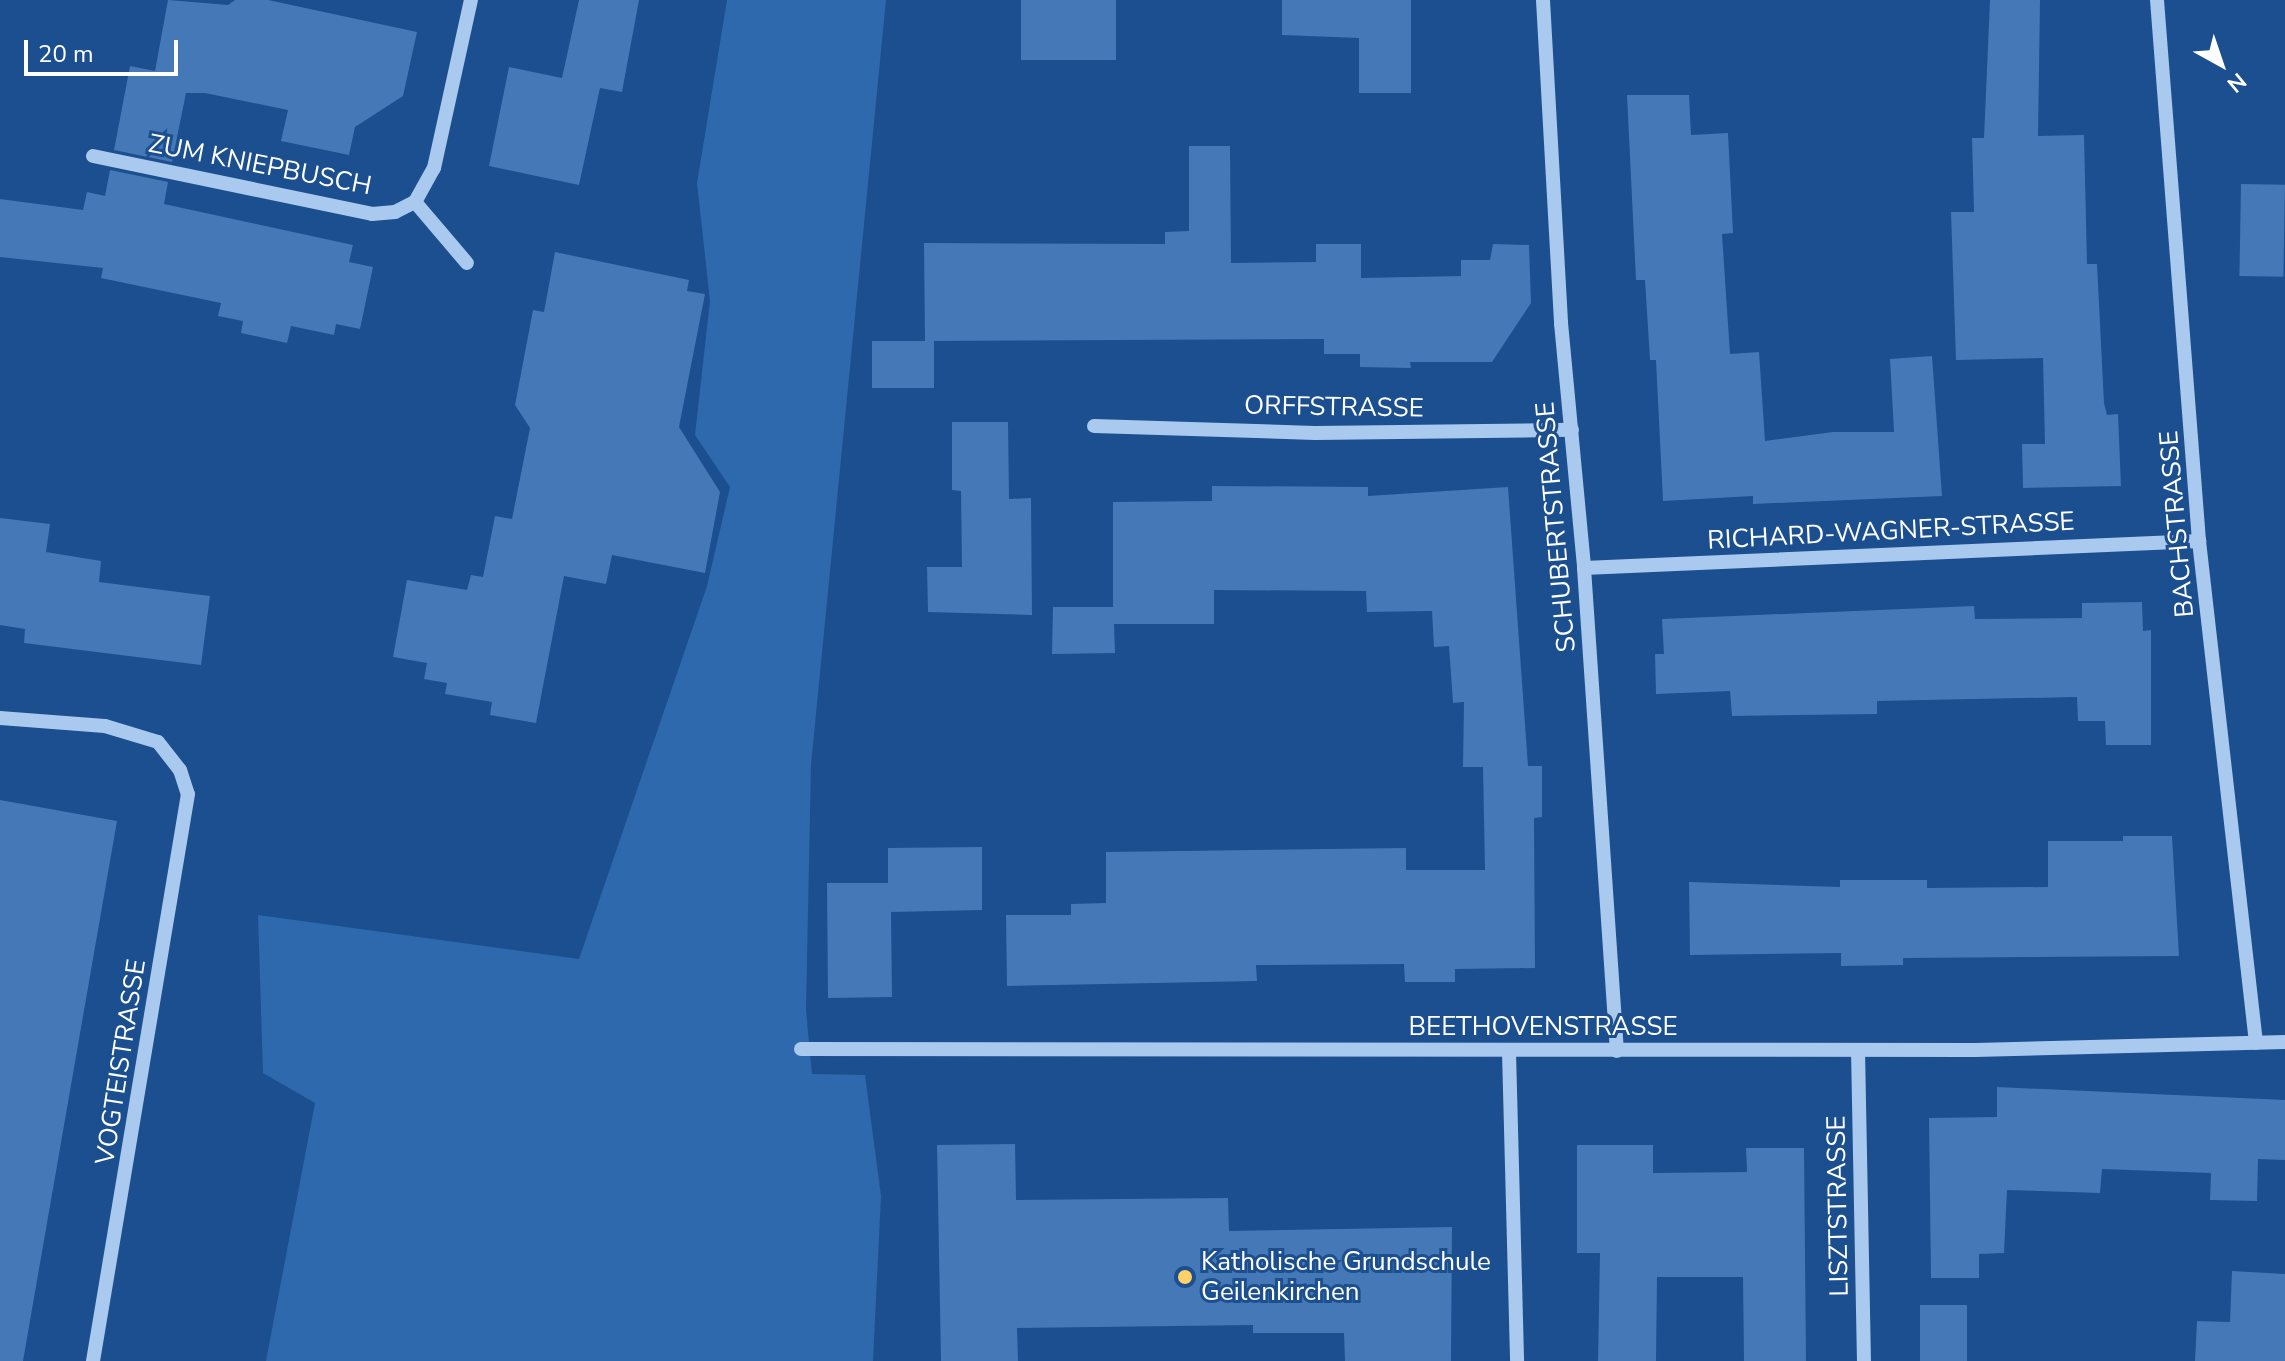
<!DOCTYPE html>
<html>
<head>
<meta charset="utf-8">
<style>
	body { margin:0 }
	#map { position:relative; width:2285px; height:1361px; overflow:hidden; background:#1b4f8f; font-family:"Nunito Sans",sans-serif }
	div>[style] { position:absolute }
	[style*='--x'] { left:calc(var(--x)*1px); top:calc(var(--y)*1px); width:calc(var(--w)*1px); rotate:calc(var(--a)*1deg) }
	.green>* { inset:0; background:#2e69ad }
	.building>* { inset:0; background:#4478b7; transform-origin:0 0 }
	.minor>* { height:14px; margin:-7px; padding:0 7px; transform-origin:7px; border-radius:7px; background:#a9c9ee }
	.dots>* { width:22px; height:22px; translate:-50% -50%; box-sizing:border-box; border:4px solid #1b4f8f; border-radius:50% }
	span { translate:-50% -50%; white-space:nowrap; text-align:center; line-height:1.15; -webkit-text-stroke:6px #1b4f8f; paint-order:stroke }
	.street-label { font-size:26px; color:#fff }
	.poi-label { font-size:26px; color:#fff }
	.left { translate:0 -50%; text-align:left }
	.north { position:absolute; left:2181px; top:24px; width:80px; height:80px; -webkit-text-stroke:6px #1b4f8f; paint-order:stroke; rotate:140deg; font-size:22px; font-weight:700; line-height:32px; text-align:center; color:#fff }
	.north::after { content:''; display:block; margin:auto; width:28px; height:36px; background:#fff; clip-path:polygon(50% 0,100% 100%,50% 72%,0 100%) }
	.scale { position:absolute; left:24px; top:40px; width:154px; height:36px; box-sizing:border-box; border:4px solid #fff; border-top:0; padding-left:10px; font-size:24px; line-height:28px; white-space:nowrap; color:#fff; -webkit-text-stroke:6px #1b4f8f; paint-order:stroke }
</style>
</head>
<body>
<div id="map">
	<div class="green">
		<div style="clip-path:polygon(727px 0,886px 0,811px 765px,806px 1010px,812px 1074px,865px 1075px,881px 1196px,873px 1361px,266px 1361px,315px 1103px,263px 1073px,258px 915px,579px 959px,707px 586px,730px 487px,695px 435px,710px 301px,697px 183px)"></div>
	</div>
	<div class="building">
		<div style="clip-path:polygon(168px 0,228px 5px,235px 0,268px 0,417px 32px,403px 96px,355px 127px,349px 155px,281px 141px,288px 110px,205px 93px,186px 93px,172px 162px,114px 150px,130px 66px,155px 71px)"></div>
		<div style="clip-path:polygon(579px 0,639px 0,622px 92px,600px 88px,579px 185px,489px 166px,509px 67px,562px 78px)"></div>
		<div style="left:1021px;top:0;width:95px;height:60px"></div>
		<div style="clip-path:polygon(1282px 0,1411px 0,1411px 93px,1359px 93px,1359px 38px,1282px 35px)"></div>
		<div style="clip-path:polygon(1990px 0,2040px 0,2038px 136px,2084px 135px,2087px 264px,2097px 264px,2104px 403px,2107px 415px,2118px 414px,2121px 486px,2023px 488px,2022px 444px,2045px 444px,2043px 358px,1956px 360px,1951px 212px,1974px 212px,1972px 138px,1984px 138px)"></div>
		<div style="clip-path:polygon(1627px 95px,1689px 95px,1691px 135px,1728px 133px,1733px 233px,1722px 234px,1730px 354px,1759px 352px,1765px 441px,1833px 432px,1894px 432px,1890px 359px,1932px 356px,1942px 496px,1753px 504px,1753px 496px,1663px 501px,1656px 360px,1650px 360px,1645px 280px,1636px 280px)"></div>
		<div style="clip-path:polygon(1189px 146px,1230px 146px,1231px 263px,1316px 262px,1316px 244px,1361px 244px,1361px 278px,1461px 276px,1461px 260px,1490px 260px,1493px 244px,1529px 245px,1531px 303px,1492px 362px,1410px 362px,1411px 368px,1360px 367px,1360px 354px,1324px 354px,1324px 339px,925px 341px,924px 243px,1165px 244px,1165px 232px,1189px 231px)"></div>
		<div style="clip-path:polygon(110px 170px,168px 182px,164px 204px,353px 245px,349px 262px,373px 267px,360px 329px,336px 324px,334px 335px,291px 326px,287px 343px,241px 333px,243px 321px,218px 316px,221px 303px,101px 278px,103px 268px,0 257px,0 199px,83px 210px,87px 192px,105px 196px)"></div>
		<div style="left:2241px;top:184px;width:44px;height:92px;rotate:1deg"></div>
		<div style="clip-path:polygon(555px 252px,689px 280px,687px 291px,705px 294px,679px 427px,720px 492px,705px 573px,612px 555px,606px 584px,564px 576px,536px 723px,490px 715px,492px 702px,445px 694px,447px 683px,424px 679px,427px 663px,393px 657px,407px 580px,467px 590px,471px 575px,483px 577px,495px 516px,512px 519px,530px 428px,515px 405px,533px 310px,544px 312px)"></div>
		<div style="left:934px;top:341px;width:47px;height:62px;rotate:90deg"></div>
		<div style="clip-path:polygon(952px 422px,1008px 422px,1009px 499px,1031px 498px,1032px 615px,928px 612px,927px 567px,962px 567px,961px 491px,952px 490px)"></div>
		<div style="clip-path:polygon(1212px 486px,1368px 487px,1368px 496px,1508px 487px,1528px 766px,1542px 766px,1542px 817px,1534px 818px,1535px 968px,1455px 969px,1455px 982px,1405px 982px,1404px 964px,1256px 965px,1257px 981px,1007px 986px,1006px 915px,1071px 915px,1071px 904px,1106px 903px,1106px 852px,1406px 848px,1406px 870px,1485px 870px,1483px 767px,1463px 767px,1464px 702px,1453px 703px,1449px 646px,1434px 647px,1432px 611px,1367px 612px,1366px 591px,1214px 590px,1214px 624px,1114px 624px,1115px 653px,1052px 654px,1053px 607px,1113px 607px,1113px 502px,1212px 501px)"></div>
		<div style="clip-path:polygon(0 518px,50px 524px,46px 552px,101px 561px,99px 582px,210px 596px,201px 665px,24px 643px,25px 629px,0 625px)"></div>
		<div style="clip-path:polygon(2142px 602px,2143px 631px,2151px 630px,2151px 745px,2106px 745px,2105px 721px,2078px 721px,2077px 697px,1877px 701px,1877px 714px,1732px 716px,1730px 691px,1656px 694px,1655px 654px,1664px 654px,1662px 619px,1974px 606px,1975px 619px,2082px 618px,2082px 603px)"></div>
		<div style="clip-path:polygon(0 800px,117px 821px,23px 1361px,0 1361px)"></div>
		<div style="clip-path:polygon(2123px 836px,2172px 836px,2179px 956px,1903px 958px,1903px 965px,1841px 966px,1841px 953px,1690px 955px,1689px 882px,1840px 887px,1840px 880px,1927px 880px,1927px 888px,2048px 887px,2048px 841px,2123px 841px)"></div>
		<div style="clip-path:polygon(982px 847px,982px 910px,891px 912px,892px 997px,828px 998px,827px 883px,888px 883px,888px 848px)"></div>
		<div style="clip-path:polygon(1997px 1087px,2285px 1100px,2285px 1160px,2258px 1159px,2257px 1201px,2210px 1200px,2211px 1173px,2102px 1169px,2100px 1193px,2007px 1190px,2004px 1253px,1979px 1254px,1979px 1278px,1931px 1278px,1929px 1118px,1997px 1117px)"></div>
		<div style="clip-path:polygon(1015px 1144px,1016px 1200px,1228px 1198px,1229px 1231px,1452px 1227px,1451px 1361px,1345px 1361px,1344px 1333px,1253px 1333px,1253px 1325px,1017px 1328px,1018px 1361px,941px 1361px,937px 1145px)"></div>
		<div style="clip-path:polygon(1577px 1145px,1653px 1145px,1653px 1173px,1747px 1172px,1746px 1148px,1804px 1148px,1806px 1361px,1744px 1361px,1743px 1277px,1657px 1277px,1656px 1361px,1598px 1361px,1600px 1253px,1577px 1253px)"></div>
		<div style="clip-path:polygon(2232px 1271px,2285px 1274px,2285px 1361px,2195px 1361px,2197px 1321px,2230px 1322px)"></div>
		<div style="left:1920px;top:1305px;width:47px;height:56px"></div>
	</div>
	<div class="minor">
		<div style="--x:1543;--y:0;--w:324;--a:86.8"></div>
		<div style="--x:1561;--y:323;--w:246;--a:84.6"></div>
		<div style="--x:1584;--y:568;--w:484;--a:86.1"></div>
		<div style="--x:2157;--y:0;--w:543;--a:85.56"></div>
		<div style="--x:2199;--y:541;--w:505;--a:83.52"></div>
		<div style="--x:93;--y:156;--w:285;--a:11.7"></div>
		<div style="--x:372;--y:214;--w:23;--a:-5"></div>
		<div style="--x:395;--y:212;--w:22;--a:-27"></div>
		<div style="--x:415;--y:202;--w:39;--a:-61"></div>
		<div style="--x:434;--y:168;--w:172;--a:-77.6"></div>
		<div style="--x:415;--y:202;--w:80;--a:49.6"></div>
		<div style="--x:1094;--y:426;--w:221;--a:1.8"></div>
		<div style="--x:1315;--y:433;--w:257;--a:-0.7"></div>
		<div style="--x:1584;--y:568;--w:616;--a:-2.51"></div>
		<div style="--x:0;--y:718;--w:105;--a:4.4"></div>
		<div style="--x:105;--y:726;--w:55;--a:16.8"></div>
		<div style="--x:158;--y:742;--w:36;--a:52"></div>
		<div style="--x:180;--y:770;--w:25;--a:72"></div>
		<div style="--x:188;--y:794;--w:575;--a:99.51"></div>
		<div style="--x:801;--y:1049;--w:1174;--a:0.05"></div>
		<div style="--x:1975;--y:1050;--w:310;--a:-1.5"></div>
		<div style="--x:1858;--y:1050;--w:311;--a:88.9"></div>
		<div style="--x:1509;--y:1052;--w:309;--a:88.5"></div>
	</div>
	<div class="dots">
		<div style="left:1185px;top:1277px;background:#ffd166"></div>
	</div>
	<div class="street-label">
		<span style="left:260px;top:165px;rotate:11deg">ZUM KNIEPBUSCH</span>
		<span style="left:1334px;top:407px;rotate:1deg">ORFFSTRASSE</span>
		<span style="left:2177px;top:524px;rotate:-95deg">BACHSTRASSE</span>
		<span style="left:1556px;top:527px;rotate:-95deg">SCHUBERTSTRASSE</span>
		<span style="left:1891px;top:531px;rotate:-3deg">RICHARD-WAGNER-STRASSE</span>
		<span style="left:1543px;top:1027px">BEETHOVENSTRASSE</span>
		<span style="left:121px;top:1062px;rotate:-81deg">VOGTEISTRASSE</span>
		<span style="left:1838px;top:1206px;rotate:-91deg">LISZTSTRASSE</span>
	</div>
	<div class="poi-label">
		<span class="left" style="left:1201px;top:1277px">Katholische Grundschule<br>Geilenkirchen</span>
	</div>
	<div class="north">N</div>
	<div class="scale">20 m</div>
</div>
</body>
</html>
